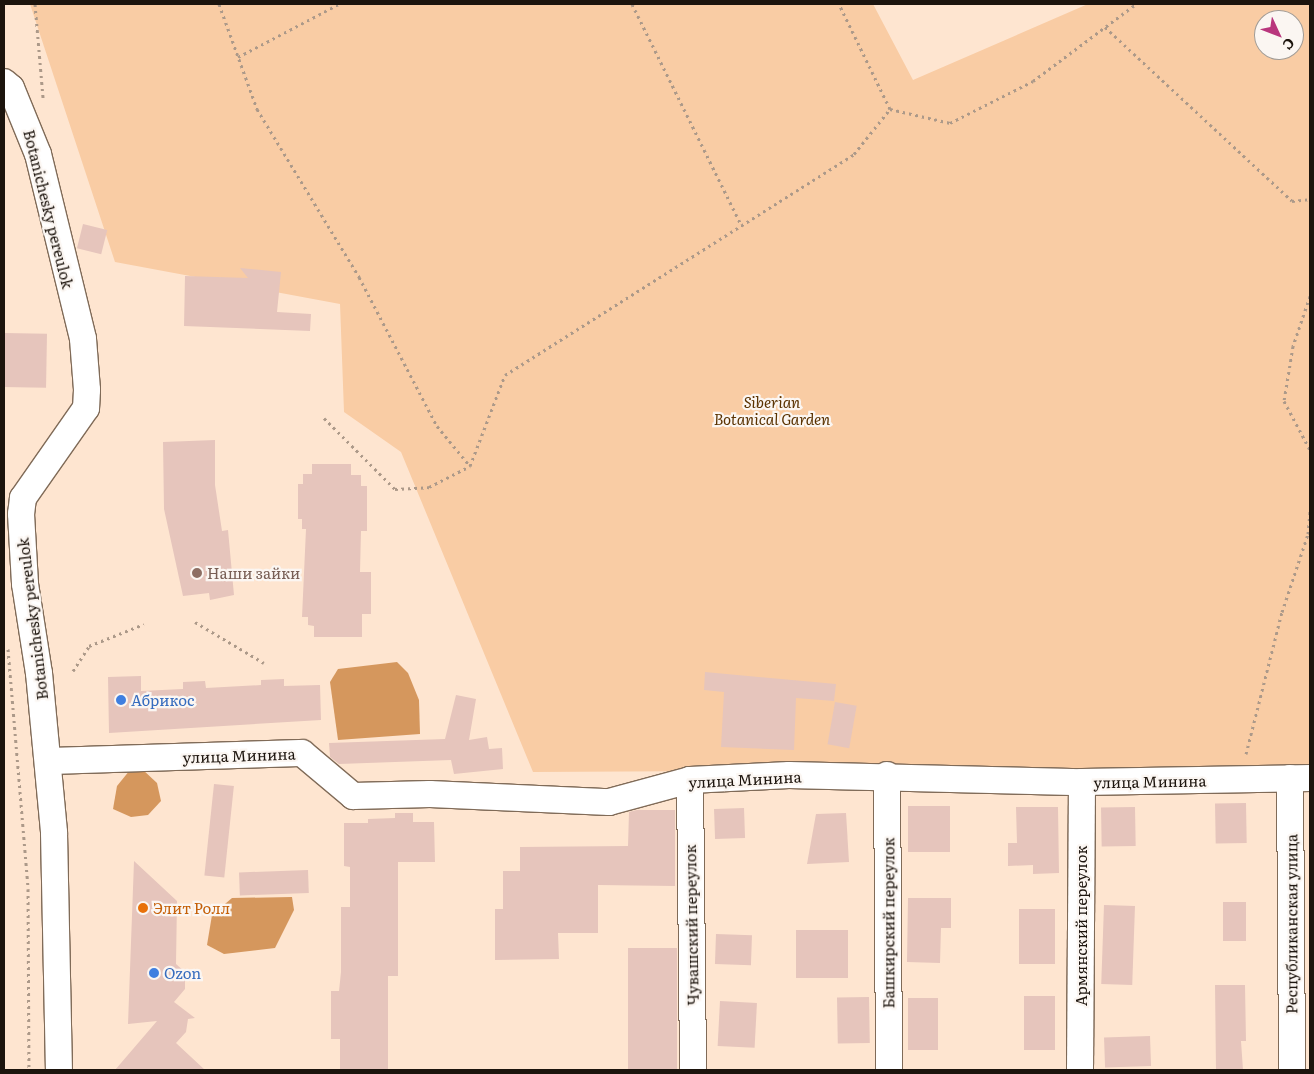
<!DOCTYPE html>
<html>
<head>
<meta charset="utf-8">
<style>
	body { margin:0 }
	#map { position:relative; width:1314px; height:1074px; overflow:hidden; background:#fee5d0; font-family:Literata,serif }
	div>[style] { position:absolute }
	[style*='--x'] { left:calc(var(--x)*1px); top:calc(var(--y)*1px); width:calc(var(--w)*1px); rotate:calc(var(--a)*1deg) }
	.green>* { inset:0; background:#f9cca4 }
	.forest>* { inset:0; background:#d5975d }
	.building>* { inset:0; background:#e6c5bc; transform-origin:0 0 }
	.path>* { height:3px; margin-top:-1.5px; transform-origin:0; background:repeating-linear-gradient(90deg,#ac9989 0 2.5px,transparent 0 6.5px) }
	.roads { filter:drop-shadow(1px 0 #806b58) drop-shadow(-1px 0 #806b58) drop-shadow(0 1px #806b58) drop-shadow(0 -1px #806b58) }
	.minor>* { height:26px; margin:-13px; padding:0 13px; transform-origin:13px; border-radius:13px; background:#fff }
	.dots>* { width:14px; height:14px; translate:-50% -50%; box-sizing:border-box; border:2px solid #fbf6f2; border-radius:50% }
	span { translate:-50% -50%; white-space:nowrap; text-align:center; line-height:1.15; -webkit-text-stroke:4.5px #fbf6f2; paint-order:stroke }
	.street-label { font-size:15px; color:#1c140d }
	.park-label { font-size:15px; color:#5a3201; font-style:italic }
	.education-label { font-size:15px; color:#785e54 }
	.left { translate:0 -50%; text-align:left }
	.shop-label { font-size:15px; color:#366cbe }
	.food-label { font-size:15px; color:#c56008 }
	.frame { position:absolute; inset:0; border:5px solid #1c140d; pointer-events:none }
	.north { position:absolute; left:1254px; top:10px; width:50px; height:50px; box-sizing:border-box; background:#fbf6f2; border:1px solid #a29c96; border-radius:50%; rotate:133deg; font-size:14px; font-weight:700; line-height:20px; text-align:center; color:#1c140d }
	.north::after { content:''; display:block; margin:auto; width:18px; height:22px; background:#b9367d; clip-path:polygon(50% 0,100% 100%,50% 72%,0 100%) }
</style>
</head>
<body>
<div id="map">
	<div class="green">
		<div style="clip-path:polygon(evenodd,30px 4px,873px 4px,913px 80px,1088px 4px,1310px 4px,1310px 768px,533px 772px,401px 452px,344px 412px,340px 304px,115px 262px,30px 4px,1264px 20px,1294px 20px,1294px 50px,1264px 50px,1264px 20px)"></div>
	</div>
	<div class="forest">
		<div style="clip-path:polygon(397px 662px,408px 673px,419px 700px,420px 734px,338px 740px,330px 682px,338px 669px)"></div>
		<div style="clip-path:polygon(142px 769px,157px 783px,161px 801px,148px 815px,131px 817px,113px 809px,117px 786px,130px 770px)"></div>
		<div style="clip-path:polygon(292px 897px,294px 910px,275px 948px,224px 954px,207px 945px,212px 915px,232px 898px)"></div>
	</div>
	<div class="building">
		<div style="left:83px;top:224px;width:25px;height:25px;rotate:14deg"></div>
		<div style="clip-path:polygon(240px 268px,281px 272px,277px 312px,311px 314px,310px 331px,184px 326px,185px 276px,248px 278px)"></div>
		<div style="left:4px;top:333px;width:43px;height:54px;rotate:1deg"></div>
		<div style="clip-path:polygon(215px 440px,215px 485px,222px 531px,228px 530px,234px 595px,210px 600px,209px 593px,183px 596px,164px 509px,163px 442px)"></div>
		<div style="clip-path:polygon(312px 464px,351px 464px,351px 475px,361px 475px,361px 486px,367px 486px,367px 531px,361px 531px,360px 572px,371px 572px,371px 614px,362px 614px,362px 637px,314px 637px,314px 626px,308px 625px,308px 617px,302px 617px,306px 529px,302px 529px,302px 519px,298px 519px,298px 484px,303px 484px,303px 474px,312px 474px)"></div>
		<div style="clip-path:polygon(705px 672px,836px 684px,834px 701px,796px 698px,794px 750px,721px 747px,724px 692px,704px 690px)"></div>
		<div style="clip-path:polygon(141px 676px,141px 691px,183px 689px,183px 682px,205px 681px,206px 688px,261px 685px,261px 680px,284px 679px,284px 686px,320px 685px,321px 720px,109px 733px,108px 677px)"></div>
		<div style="clip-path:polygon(456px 695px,476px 699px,469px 740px,487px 737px,489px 749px,502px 748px,503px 769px,454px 774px,451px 760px,339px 764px,330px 757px,329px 743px,445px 739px)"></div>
		<div style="left:835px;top:702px;width:22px;height:43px;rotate:10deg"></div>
		<div style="left:214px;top:784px;width:20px;height:92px;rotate:6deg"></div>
		<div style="left:1246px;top:803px;width:40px;height:31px;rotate:89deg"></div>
		<div style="left:950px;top:806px;width:46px;height:42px;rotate:90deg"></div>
		<div style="clip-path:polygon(1016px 807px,1058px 807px,1059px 873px,1033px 874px,1033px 865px,1008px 866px,1008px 843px,1017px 843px)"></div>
		<div style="left:1135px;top:807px;width:39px;height:34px;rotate:89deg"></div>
		<div style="left:744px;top:808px;width:30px;height:30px;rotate:88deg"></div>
		<div style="clip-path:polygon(637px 810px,675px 810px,675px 886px,598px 885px,598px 933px,558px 933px,559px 959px,495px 960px,495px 909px,503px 909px,503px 871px,520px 871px,520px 847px,628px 846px,629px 812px)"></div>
		<div style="clip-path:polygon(395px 813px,413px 813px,413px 822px,434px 822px,435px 862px,398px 862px,398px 976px,388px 976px,388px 1070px,340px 1070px,340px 1039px,331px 1039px,331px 991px,339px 991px,341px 972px,341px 907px,350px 907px,350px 867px,344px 866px,344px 823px,368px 823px,368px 819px,395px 818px)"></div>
		<div style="clip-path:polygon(846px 813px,849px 862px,807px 864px,816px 814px)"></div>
		<div style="clip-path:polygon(134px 861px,177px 901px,176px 964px,185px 972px,185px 989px,174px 1002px,195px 1018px,188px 1019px,186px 1032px,176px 1043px,205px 1070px,115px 1070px,157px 1021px,128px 1024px)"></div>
		<div style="left:308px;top:870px;width:23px;height:69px;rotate:88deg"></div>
		<div style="clip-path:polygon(908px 898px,951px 898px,951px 928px,941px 928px,940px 963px,907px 962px)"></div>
		<div style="left:1223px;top:902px;width:23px;height:39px"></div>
		<div style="left:1104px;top:905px;width:31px;height:79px;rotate:2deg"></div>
		<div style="left:1019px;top:909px;width:36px;height:55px"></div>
		<div style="left:796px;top:930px;width:52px;height:48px"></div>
		<div style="left:716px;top:934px;width:36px;height:30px;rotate:2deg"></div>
		<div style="left:628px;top:948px;width:49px;height:122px"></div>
		<div style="clip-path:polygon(1215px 985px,1245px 985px,1246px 1041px,1241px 1041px,1243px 1070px,1216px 1070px)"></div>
		<div style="left:1024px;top:996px;width:31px;height:54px"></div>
		<div style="left:869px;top:997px;width:46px;height:32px;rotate:89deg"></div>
		<div style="left:908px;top:998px;width:30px;height:52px"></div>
		<div style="left:720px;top:1001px;width:37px;height:45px;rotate:3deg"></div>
		<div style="left:1150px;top:1036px;width:30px;height:46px;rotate:88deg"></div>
	</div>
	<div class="path">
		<div style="--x:35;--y:4;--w:94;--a:85.1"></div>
		<div style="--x:219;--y:4;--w:112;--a:70.1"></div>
		<div style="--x:257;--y:109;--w:197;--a:58.7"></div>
		<div style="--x:359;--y:277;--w:168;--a:62.4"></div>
		<div style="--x:437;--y:426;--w:52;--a:50.5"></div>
		<div style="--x:632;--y:4;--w:246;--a:63.7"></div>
		<div style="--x:1105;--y:27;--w:255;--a:42.9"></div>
		<div style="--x:1292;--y:201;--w:18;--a:-6"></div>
		<div style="--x:238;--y:57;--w:114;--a:-27.7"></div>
		<div style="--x:890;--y:109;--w:62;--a:13.1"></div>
		<div style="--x:950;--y:123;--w:93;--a:-26.8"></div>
		<div style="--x:1033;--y:81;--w:129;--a:-36.8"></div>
		<div style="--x:1310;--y:296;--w:53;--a:108.8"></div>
		<div style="--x:1293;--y:346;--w:56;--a:99.3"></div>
		<div style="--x:1284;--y:401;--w:55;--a:62"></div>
		<div style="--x:324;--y:418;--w:100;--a:45"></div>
		<div style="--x:395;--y:489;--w:34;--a:-3"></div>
		<div style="--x:429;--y:487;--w:46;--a:-27.1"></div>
		<div style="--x:470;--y:466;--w:97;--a:-69"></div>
		<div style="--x:505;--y:375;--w:413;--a:-32.3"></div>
		<div style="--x:854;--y:154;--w:58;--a:-51.3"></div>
		<div style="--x:890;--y:109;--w:117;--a:-115.9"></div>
		<div style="--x:195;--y:622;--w:80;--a:30.7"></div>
		<div style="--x:8;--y:649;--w:241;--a:85.2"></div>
		<div style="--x:28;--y:889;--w:181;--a:89.7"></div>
		<div style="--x:73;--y:671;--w:30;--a:-57"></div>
		<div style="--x:89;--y:646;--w:59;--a:-21.8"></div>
		<div style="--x:1246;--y:754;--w:146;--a:-75.8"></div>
		<div style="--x:1282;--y:612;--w:82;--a:-71.6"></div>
		<div style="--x:1308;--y:534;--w:25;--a:-85"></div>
	</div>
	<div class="roads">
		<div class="minor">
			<div style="--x:4;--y:82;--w:9;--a:41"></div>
			<div style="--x:11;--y:88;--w:71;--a:67.8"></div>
			<div style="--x:38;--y:154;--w:190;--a:76.3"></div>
			<div style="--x:83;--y:339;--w:51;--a:85.5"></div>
			<div style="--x:87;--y:390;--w:18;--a:93"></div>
			<div style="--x:86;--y:408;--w:110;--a:125"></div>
			<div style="--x:23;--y:498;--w:16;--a:97"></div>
			<div style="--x:21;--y:514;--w:70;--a:86.7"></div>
			<div style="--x:25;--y:584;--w:90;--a:81.1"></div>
			<div style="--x:39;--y:673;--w:161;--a:84.6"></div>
			<div style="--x:54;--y:833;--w:237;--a:88.8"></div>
			<div style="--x:48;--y:761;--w:254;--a:-1.8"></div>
			<div style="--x:302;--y:753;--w:67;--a:40.1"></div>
			<div style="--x:353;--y:796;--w:77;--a:-1.5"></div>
			<div style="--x:430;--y:794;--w:179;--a:2.6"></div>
			<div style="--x:609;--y:802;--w:84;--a:-15.2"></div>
			<div style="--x:690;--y:780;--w:99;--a:-2.9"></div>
			<div style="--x:789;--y:775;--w:293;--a:1.4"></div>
			<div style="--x:1082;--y:782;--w:228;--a:-1"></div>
			<div style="--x:887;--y:775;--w:295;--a:89.6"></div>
			<div style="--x:1290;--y:778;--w:292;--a:89.6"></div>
			<div style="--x:690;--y:780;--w:290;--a:89.4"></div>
			<div style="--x:1080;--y:1070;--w:288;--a:-89.6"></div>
		</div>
	</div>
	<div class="dots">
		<div style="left:197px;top:573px;background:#8d6e63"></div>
		<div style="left:121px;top:700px;background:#3f7fe0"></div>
		<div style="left:143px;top:908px;background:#e8710a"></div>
		<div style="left:154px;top:973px;background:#3f7fe0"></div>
	</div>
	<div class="street-label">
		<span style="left:49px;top:209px;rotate:76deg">Botanichesky pereulok</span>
		<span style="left:32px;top:619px;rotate:-97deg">Botanichesky pereulok</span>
		<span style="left:239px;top:755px;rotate:-2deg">улица Минина</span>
		<span style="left:745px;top:779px;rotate:-3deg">улица Минина</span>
		<span style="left:1150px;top:781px;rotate:-1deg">улица Минина</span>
		<span style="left:888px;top:923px;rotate:-90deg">Башкирский переулок</span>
		<span style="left:1291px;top:924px;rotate:-90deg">Республиканская улица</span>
		<span style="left:691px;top:925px;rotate:-91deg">Чувашский переулок</span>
		<span style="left:1081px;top:926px;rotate:-90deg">Армянский переулок</span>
	</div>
	<div class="park-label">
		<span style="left:772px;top:410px">Siberian<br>Botanical Garden</span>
	</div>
	<div class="education-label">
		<span class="left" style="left:207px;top:573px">Наши зайки</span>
	</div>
	<div class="shop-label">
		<span class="left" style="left:131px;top:700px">Абрикос</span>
		<span class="left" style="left:164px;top:973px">Ozon</span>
	</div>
	<div class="food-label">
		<span class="left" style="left:153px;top:908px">Элит Ролл</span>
	</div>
	<div class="frame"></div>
	<div class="north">С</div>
</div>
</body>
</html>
